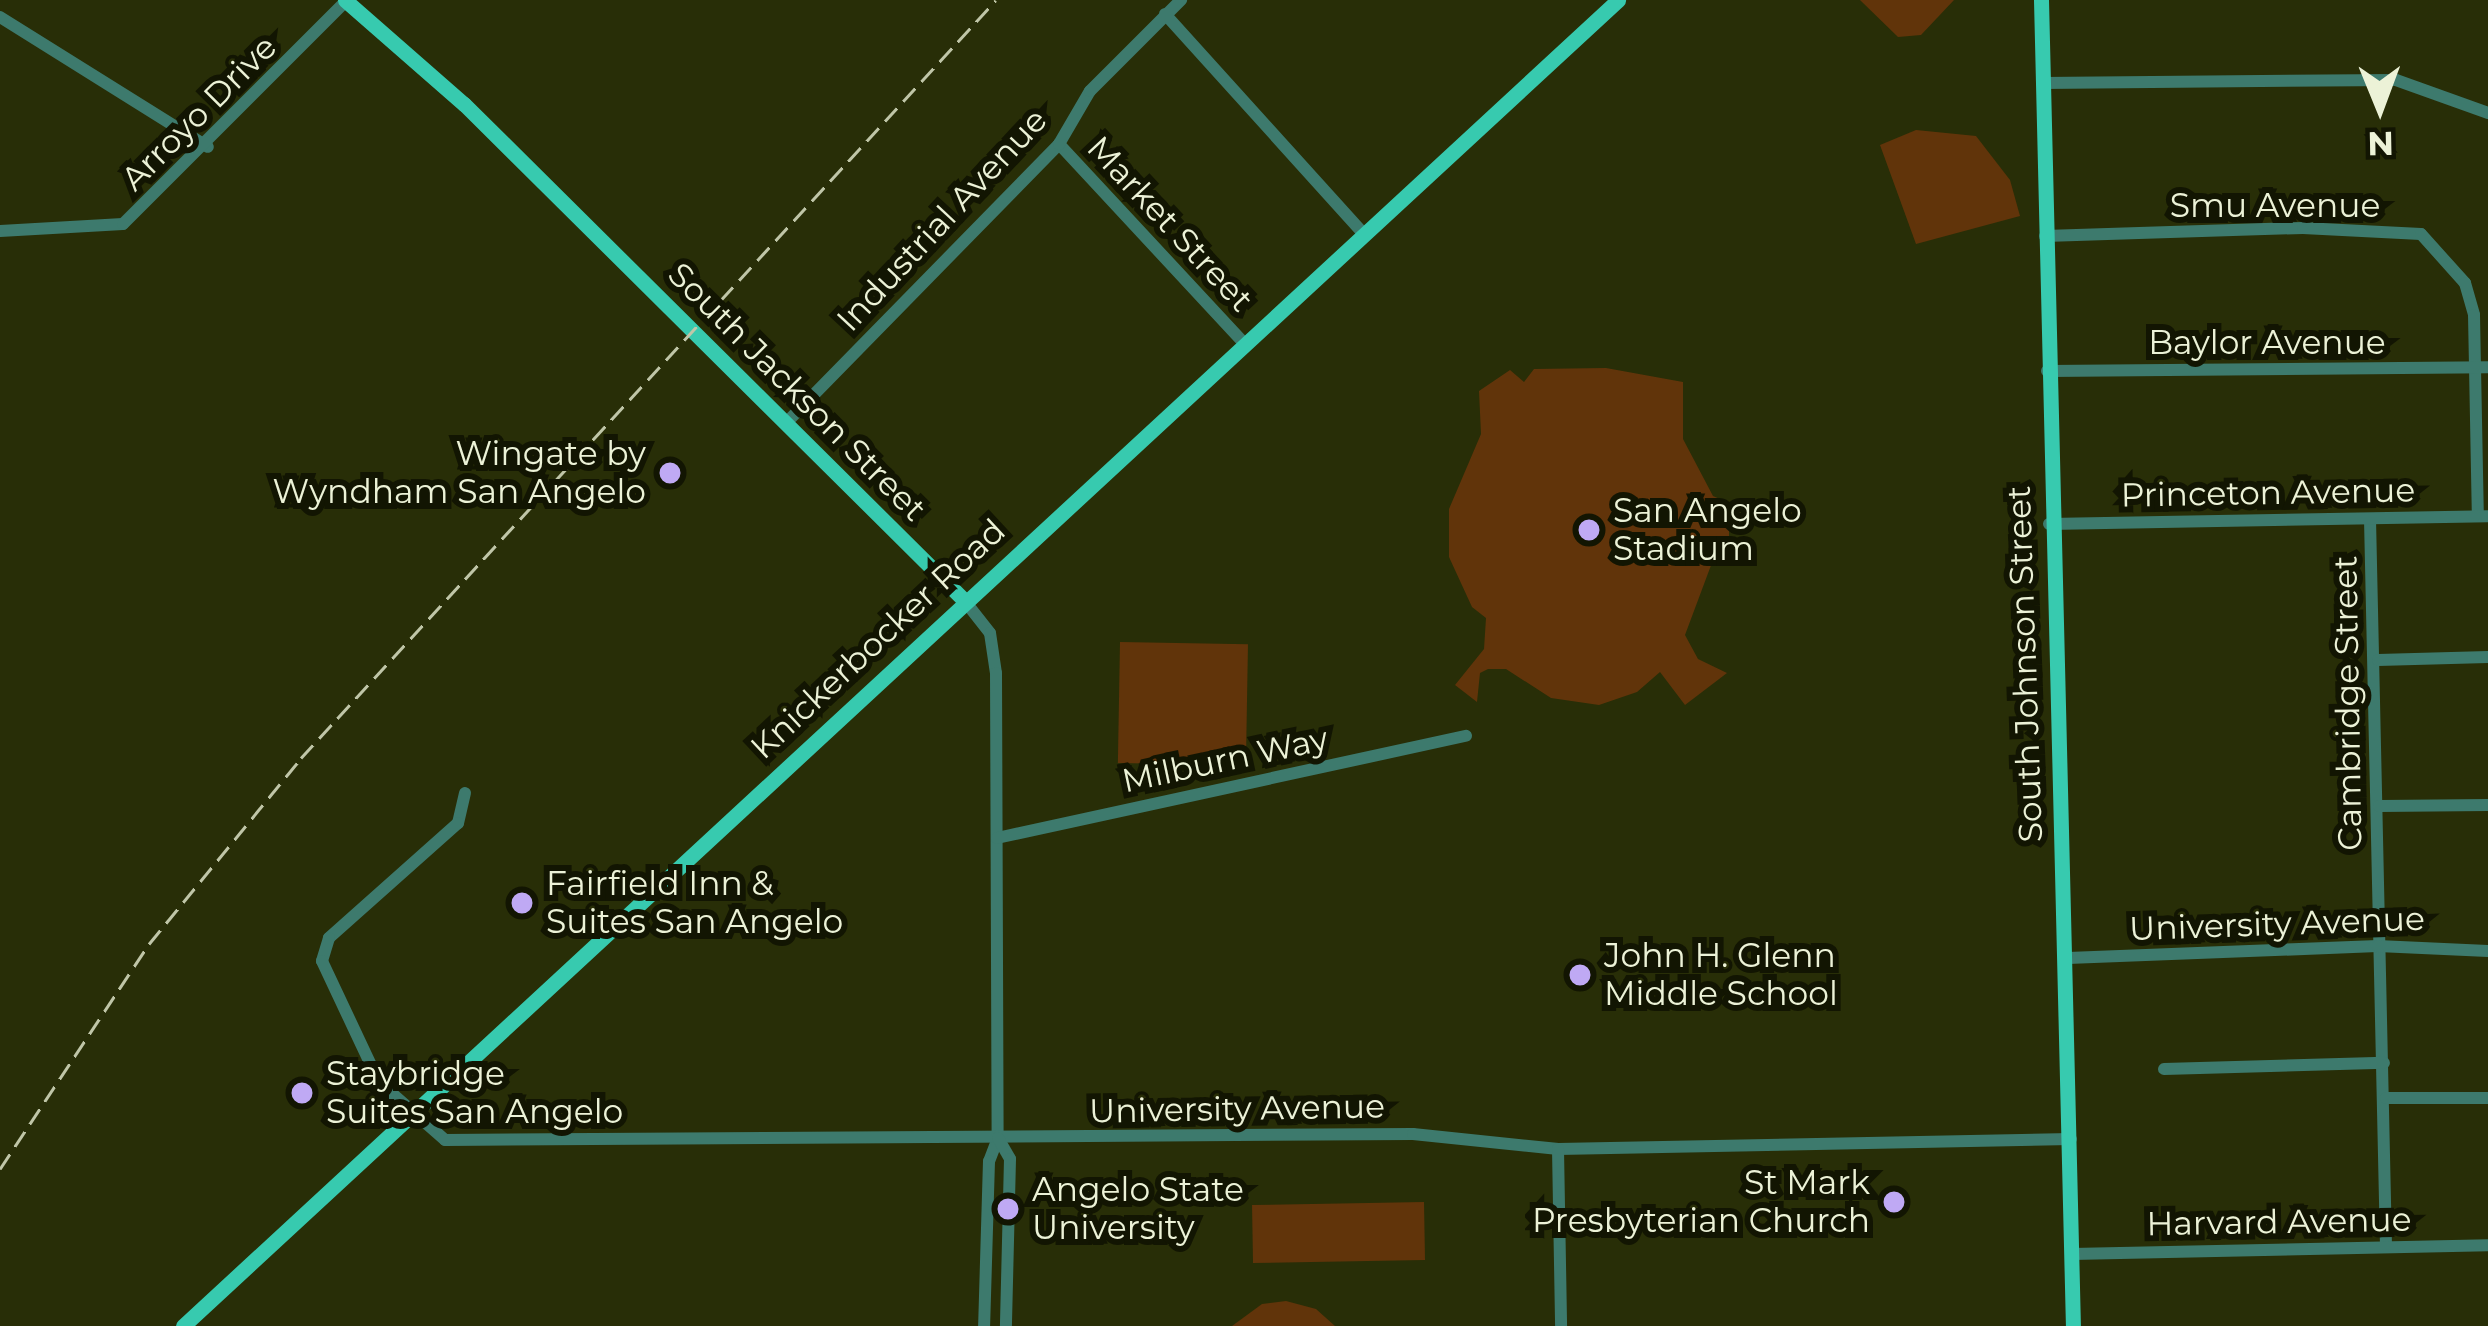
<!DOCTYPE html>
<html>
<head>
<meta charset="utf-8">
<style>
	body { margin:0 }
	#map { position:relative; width:2488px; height:1326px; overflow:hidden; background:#282e07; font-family:Montserrat,sans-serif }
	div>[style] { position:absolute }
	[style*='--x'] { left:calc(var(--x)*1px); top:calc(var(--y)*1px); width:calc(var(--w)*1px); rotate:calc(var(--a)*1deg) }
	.green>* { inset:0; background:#61340a; transform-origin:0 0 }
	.minor>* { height:12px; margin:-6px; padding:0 6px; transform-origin:6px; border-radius:6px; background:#3d7a6d }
	.major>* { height:15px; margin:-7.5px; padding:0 7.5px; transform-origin:7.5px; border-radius:7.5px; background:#37caaf }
	.rail>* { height:3px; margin-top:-1.5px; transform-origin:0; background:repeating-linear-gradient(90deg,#c0c6a8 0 18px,transparent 0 27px) }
	.dots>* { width:33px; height:33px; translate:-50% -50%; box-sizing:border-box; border:6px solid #121502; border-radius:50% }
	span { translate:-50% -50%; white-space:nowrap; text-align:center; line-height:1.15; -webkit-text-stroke:12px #121502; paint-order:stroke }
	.street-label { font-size:33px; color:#ecf2d7 }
	.poi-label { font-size:33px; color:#ecf2d7 }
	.right { translate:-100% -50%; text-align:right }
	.left { translate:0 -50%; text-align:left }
	.north { position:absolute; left:2320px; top:48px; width:120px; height:120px; -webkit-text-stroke:9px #121502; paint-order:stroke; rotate:179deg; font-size:33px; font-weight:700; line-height:48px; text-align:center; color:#ecf2d7 }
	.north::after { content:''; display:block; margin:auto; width:42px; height:54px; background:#ecf2d7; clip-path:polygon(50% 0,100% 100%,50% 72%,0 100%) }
</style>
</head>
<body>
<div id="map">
	<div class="green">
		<div style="clip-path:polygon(1860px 0,1954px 0,1921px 35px,1898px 37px)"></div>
		<div style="clip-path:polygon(1916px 130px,1976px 136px,2010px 180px,2020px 216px,1916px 244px,1880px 145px)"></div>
		<div style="clip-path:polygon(1606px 368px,1683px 382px,1683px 439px,1713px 496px,1729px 503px,1729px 552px,1713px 560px,1685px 635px,1698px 659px,1727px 673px,1685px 705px,1660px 672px,1637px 692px,1599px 705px,1551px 698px,1506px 669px,1488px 669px,1480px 673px,1477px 702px,1455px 685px,1484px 649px,1486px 618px,1472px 607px,1449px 557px,1449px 509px,1481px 434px,1479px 391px,1510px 370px,1524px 382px,1534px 369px)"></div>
		<div style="left:1120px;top:642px;width:128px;height:121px;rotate:1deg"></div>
		<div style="left:1424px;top:1202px;width:58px;height:172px;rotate:89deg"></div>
		<div style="clip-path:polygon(1286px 1301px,1316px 1309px,1335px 1326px,1232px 1326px,1262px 1304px)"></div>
	</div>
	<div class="minor">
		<div style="--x:1165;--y:14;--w:294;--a:47.9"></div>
		<div style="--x:0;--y:17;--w:245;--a:32"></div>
		<div style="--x:2042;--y:83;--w:354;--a:-0.5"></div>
		<div style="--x:2396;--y:80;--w:98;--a:19.7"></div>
		<div style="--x:1059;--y:144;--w:267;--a:47.1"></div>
		<div style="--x:0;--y:231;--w:123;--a:-3.3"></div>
		<div style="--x:123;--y:224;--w:315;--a:-45"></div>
		<div style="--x:2045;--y:236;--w:258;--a:-1.8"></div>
		<div style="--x:2303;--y:228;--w:118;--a:2.9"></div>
		<div style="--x:2421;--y:234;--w:66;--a:48.1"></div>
		<div style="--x:2465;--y:283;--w:33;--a:74"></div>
		<div style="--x:2474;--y:315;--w:200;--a:88.9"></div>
		<div style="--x:2047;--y:371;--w:441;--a:-0.5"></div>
		<div style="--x:787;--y:422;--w:389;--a:-45.6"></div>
		<div style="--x:1059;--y:144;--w:61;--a:-59.7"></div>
		<div style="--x:1090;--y:91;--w:129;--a:-45"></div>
		<div style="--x:2370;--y:519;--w:726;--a:88.74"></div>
		<div style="--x:2049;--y:524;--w:439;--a:-1"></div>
		<div style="--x:964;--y:600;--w:42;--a:51.8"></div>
		<div style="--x:990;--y:633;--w:40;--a:81.5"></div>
		<div style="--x:996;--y:673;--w:465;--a:89.8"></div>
		<div style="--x:998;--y:1138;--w:25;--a:111"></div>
		<div style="--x:989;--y:1161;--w:165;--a:91.7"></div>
		<div style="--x:2378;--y:660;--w:110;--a:-1.6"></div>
		<div style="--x:465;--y:793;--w:31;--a:103"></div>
		<div style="--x:458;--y:823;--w:173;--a:138.3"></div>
		<div style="--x:329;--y:938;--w:24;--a:107"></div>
		<div style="--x:322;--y:961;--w:134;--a:64.8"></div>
		<div style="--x:379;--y:1082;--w:88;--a:41.3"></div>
		<div style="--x:445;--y:1140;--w:968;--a:-0.36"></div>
		<div style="--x:1413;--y:1134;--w:146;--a:5.9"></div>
		<div style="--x:1558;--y:1149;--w:513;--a:-1.12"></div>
		<div style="--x:2379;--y:806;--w:109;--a:-0.5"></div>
		<div style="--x:997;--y:838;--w:480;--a:-12.3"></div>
		<div style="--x:2068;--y:958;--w:310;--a:-2.2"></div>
		<div style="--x:2378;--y:946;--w:110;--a:2.6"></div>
		<div style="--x:2164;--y:1069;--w:220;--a:-1.6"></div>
		<div style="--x:2386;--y:1098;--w:102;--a:0"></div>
		<div style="--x:998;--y:1138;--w:24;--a:60"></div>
		<div style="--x:1010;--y:1159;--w:167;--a:91.4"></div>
		<div style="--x:1558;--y:1149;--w:177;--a:89"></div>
		<div style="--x:2072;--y:1254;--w:416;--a:-1.2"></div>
	</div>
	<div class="major">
		<div style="--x:345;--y:0;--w:158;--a:41.2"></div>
		<div style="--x:464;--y:104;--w:704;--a:44.77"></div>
		<div style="--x:2041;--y:0;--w:1326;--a:88.62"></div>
		<div style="--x:183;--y:1326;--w:1954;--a:-42.74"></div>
	</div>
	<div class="rail">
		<div style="--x:0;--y:1169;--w:270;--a:-56.5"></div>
		<div style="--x:149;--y:944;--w:240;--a:-50.7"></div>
		<div style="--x:301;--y:758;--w:1028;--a:-47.48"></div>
	</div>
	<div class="dots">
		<div style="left:670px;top:473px;background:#bfa9f4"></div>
		<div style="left:1589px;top:530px;background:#bfa9f4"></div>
		<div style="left:522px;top:903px;background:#bfa9f4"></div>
		<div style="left:1580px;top:975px;background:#bfa9f4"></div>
		<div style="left:302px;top:1093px;background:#bfa9f4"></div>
		<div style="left:1894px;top:1202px;background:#bfa9f4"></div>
		<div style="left:1008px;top:1209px;background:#bfa9f4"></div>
	</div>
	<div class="street-label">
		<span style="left:199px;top:113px;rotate:-45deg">Arroyo Drive</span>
		<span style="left:2275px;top:206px">Smu Avenue</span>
		<span style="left:942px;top:220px;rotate:-47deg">Industrial Avenue</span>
		<span style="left:1170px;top:224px;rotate:47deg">Market Street</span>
		<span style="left:2267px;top:343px">Baylor Avenue</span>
		<span style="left:797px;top:392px;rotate:45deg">South Jackson Street</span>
		<span style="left:2268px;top:493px;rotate:-1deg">Princeton Avenue</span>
		<span style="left:878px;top:639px;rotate:-43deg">Knickerbocker Road</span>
		<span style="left:2025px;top:664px;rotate:-92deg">South Johnson Street</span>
		<span style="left:2348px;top:703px;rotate:-91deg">Cambridge Street</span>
		<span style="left:1225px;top:760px;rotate:-12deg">Milburn Way</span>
		<span style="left:2277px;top:924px;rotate:-2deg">University Avenue</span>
		<span style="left:1237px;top:1109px;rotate:-1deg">University Avenue</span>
		<span style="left:2279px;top:1222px;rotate:-1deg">Harvard Avenue</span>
	</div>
	<div class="poi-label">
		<span class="right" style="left:646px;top:473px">Wingate by<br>Wyndham San Angelo</span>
		<span class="left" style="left:1613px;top:530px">San Angelo<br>Stadium</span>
		<span class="left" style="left:546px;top:903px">Fairfield Inn &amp;<br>Suites San Angelo</span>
		<span class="left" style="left:1604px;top:975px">John H. Glenn<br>Middle School</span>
		<span class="left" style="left:326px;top:1093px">Staybridge<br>Suites San Angelo</span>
		<span class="right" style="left:1870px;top:1202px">St Mark<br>Presbyterian Church</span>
		<span class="left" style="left:1032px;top:1209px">Angelo State<br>University</span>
	</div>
	<div class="north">N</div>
</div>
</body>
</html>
